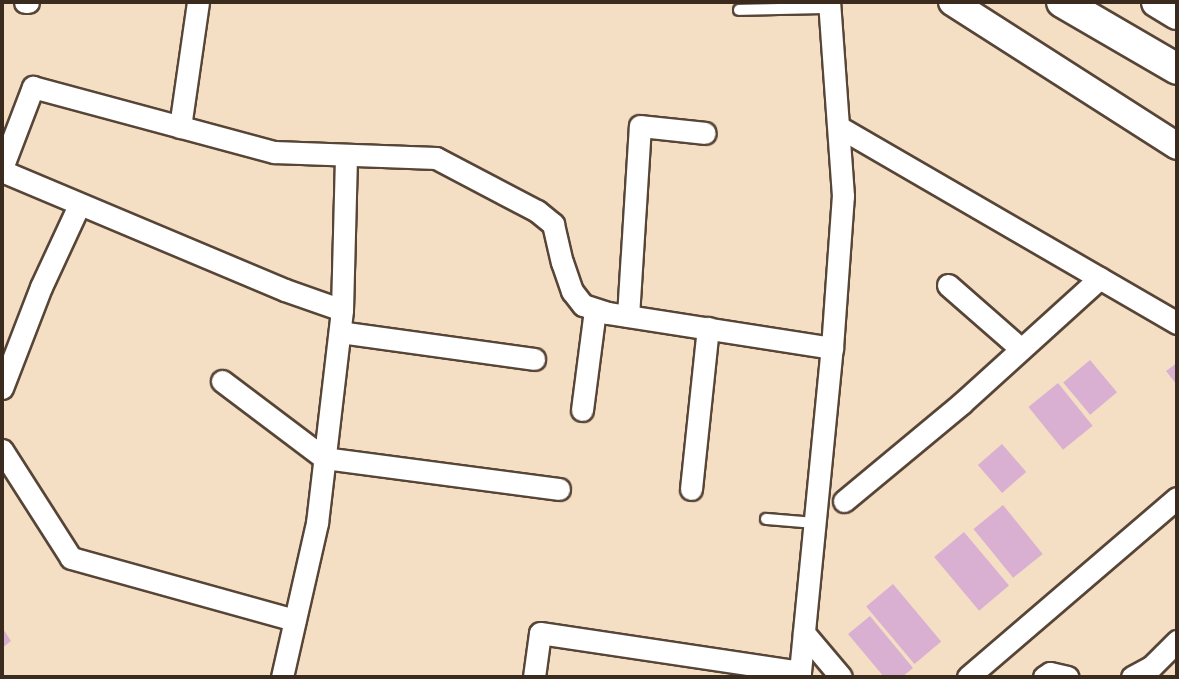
<!DOCTYPE html>
<html>
<head>
<meta charset="utf-8">
<style>
	body { margin:0 }
	#map { position:relative; width:1179px; height:679px; overflow:hidden; background:#f5dfc4; font-family:Mynerve,sans-serif }
	div>[style] { position:absolute }
	[style*='--x'] { left:calc(var(--x)*1px); top:calc(var(--y)*1px); width:calc(var(--w)*1px); rotate:calc(var(--a)*1deg) }
	.building>* { inset:0; background:#d9b0d1; transform-origin:0 0 }
	.roads { filter:drop-shadow(2px 0 #574537) drop-shadow(-2px 0 #574537) drop-shadow(0 2px #574537) drop-shadow(0 -2px #574537) }
	.service>* { height:10px; margin:-5px; padding:0 5px; transform-origin:5px; border-radius:5px; background:#fff }
	.minor>* { height:21px; margin:-10.5px; padding:0 10.5px; transform-origin:10.5px; border-radius:10.5px; background:#fff }
	.tertiary>* { height:26px; margin:-13px; padding:0 13px; transform-origin:13px; border-radius:13px; background:#fff }
	.secondary>* { height:30px; margin:-15px; padding:0 15px; transform-origin:15px; border-radius:15px; background:#fff }
	span { translate:-50% -50%; white-space:nowrap; text-align:center; line-height:1.15; -webkit-text-stroke:6px #fbf7ec; paint-order:stroke }
	.frame { position:absolute; inset:0; border:4px solid #3b2a1e; pointer-events:none }
</style>
</head>
<body>
<div id="map">
	<div class="building">
		<div style="left:1090px;top:360px;width:42px;height:35px;rotate:50deg"></div>
		<div style="clip-path:polygon(1177px 363px,1177px 385px,1166px 371px)"></div>
		<div style="left:1058px;top:383px;width:55px;height:38px;rotate:51deg"></div>
		<div style="left:1002px;top:444px;width:37px;height:32px;rotate:49deg"></div>
		<div style="left:1003px;top:505px;width:63px;height:38px;rotate:51deg"></div>
		<div style="left:964px;top:532px;width:70px;height:39px;rotate:50deg"></div>
		<div style="left:893px;top:584px;width:75px;height:35px;rotate:50deg"></div>
		<div style="clip-path:polygon(870px 616px,913px 668px,902px 677px,884px 677px,848px 634px)"></div>
		<div style="clip-path:polygon(2px 627px,11px 641px,2px 648px)"></div>
	</div>
	<div class="roads">
		<div class="service">
			<div style="--x:739;--y:10;--w:91;--a:-1.3"></div>
			<div style="--x:766;--y:519;--w:50;--a:4.6"></div>
		</div>
		<div class="minor">
			<div style="--x:25;--y:2;--w:3;--a:0"></div>
			<div style="--x:180;--y:127;--w:126;--a:-81.8"></div>
			<div style="--x:839;--y:127;--w:391;--a:30.1"></div>
			<div style="--x:2;--y:168;--w:87;--a:-69.1"></div>
			<div style="--x:33;--y:87;--w:250;--a:15.1"></div>
			<div style="--x:274;--y:152;--w:162;--a:2.1"></div>
			<div style="--x:436;--y:158;--w:114;--a:27.7"></div>
			<div style="--x:537;--y:211;--w:21;--a:39"></div>
			<div style="--x:553;--y:224;--w:39;--a:77"></div>
			<div style="--x:562;--y:262;--w:31;--a:71"></div>
			<div style="--x:572;--y:291;--w:18;--a:52"></div>
			<div style="--x:583;--y:305;--w:26;--a:18"></div>
			<div style="--x:608;--y:313;--w:227;--a:8.9"></div>
			<div style="--x:2;--y:171;--w:307;--a:22.8"></div>
			<div style="--x:285;--y:290;--w:60;--a:19.3"></div>
			<div style="--x:948;--y:285;--w:97;--a:41.2"></div>
			<div style="--x:628;--y:316;--w:190;--a:-86.4"></div>
			<div style="--x:640;--y:126;--w:65;--a:6.1"></div>
			<div style="--x:340;--y:332;--w:196;--a:7.9"></div>
			<div style="--x:222;--y:381;--w:128;--a:37"></div>
			<div style="--x:324;--y:458;--w:237;--a:7.5"></div>
			<div style="--x:2;--y:388;--w:108;--a:-68.9"></div>
			<div style="--x:41;--y:287;--w:90;--a:-65.1"></div>
			<div style="--x:582;--y:410;--w:101;--a:-82.6"></div>
			<div style="--x:2;--y:450;--w:128;--a:57.4"></div>
			<div style="--x:71;--y:558;--w:232;--a:15.5"></div>
			<div style="--x:691;--y:489;--w:162;--a:-84"></div>
			<div style="--x:844;--y:501;--w:153;--a:-39.7"></div>
			<div style="--x:962;--y:403;--w:186;--a:-42.2"></div>
			<div style="--x:804;--y:633;--w:57;--a:49.9"></div>
			<div style="--x:282;--y:677;--w:158;--a:-77.2"></div>
			<div style="--x:317;--y:523;--w:214;--a:-83.3"></div>
			<div style="--x:342;--y:310;--w:155;--a:-88.5"></div>
			<div style="--x:534;--y:677;--w:44;--a:-82.2"></div>
			<div style="--x:540;--y:633;--w:263;--a:8.5"></div>
			<div style="--x:800;--y:672;--w:326;--a:-84.4"></div>
			<div style="--x:832;--y:348;--w:152;--a:-85.9"></div>
			<div style="--x:843;--y:196;--w:195;--a:-94.1"></div>
			<div style="--x:968;--y:677;--w:275;--a:-40.6"></div>
			<div style="--x:1044;--y:677;--w:7;--a:-34"></div>
			<div style="--x:1050;--y:673;--w:18;--a:13"></div>
			<div style="--x:1132;--y:677;--w:21;--a:-28"></div>
			<div style="--x:1151;--y:667;--w:37;--a:-45"></div>
		</div>
		<div class="tertiary">
			<div style="--x:952;--y:2;--w:267;--a:32.6"></div>
		</div>
		<div class="secondary">
			<div style="--x:1062;--y:2;--w:133;--a:30.2"></div>
			<div style="--x:1157;--y:2;--w:23;--a:31"></div>
		</div>
	</div>
	<div class="frame"></div>
</div>
</body>
</html>
